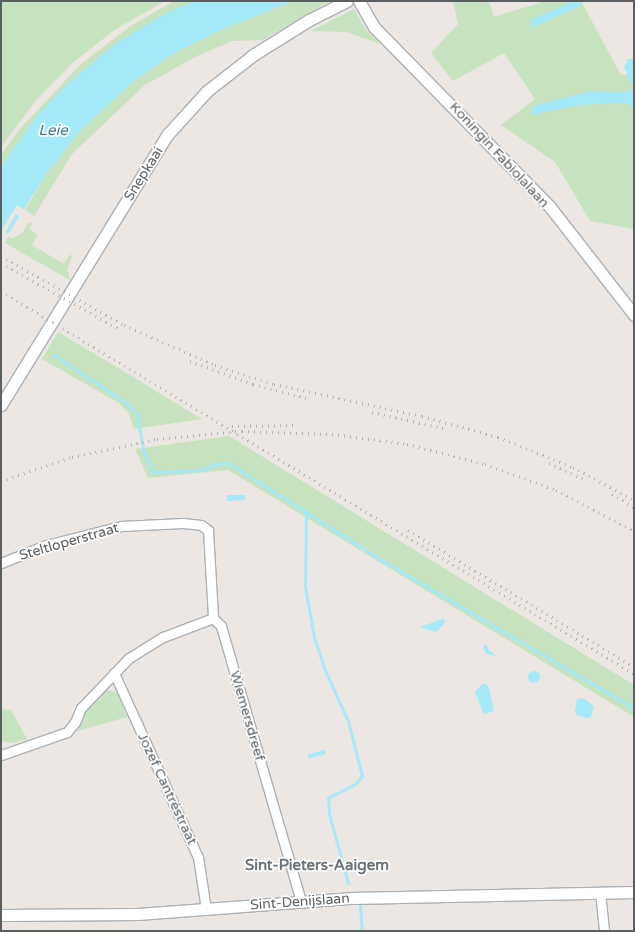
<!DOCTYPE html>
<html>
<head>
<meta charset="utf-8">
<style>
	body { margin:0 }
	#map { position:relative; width:635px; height:932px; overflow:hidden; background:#ece7e2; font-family:"Varela Round",sans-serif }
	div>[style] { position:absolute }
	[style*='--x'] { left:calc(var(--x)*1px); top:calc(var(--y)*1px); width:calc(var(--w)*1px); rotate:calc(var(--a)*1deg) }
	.green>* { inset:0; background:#c8e3bf }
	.water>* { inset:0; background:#a4eafa; transform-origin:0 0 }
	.round { border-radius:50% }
	.pier>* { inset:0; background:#ece7e2 }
	.stream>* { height:3px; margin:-1.5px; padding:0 1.5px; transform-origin:1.5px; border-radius:1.5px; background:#a4eafa }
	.roads { filter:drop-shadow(1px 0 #adb1b4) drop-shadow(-1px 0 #adb1b4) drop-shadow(0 1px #adb1b4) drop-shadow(0 -1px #adb1b4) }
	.minor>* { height:9px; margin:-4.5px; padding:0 4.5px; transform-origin:4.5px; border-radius:4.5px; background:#fff }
	.tertiary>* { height:11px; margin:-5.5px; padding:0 5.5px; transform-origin:5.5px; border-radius:5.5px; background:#fff }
	.rail>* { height:3px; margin-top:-1.5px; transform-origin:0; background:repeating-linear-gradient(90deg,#b0b1b2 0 1px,transparent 0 6px) }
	span { translate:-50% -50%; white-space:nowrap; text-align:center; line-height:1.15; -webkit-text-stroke:3.5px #fff; paint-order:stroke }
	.street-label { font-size:14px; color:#5a5f62 }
	.water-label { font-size:15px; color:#3b7a90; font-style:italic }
	.neighbourhood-label { font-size:15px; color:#6b7174; font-weight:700 }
	.frame { position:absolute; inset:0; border:2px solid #5a5f62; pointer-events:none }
</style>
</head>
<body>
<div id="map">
	<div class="green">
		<div style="clip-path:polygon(1px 1px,165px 1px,116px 29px,76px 60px,37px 99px,1px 147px)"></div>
		<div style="clip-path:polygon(174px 1px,196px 1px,38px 114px,1px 168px,1px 155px,19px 130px,80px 65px,129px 27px)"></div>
		<div style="clip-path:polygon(294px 1px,330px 1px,263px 40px,232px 41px,197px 56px,145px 85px,72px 154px,34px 216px,25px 210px,49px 170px,80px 131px,135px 80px,176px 52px,223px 29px)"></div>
		<div style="clip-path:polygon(453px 1px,489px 1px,494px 17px,545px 1px,581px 1px,621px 75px,634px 74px,634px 229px,590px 221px,555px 162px,501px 125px,535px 99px,504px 53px,453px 81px,431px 53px,458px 24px)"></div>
		<div style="clip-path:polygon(354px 9px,366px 30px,382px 45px,347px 32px,311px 31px)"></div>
		<div style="clip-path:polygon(29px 222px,32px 224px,29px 229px,38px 235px,32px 245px,64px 264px,70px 254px,72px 257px,67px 269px,70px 280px,5px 243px,8px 237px,13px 238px,22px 233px)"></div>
		<div style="clip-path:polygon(58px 332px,115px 366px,202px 419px,134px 429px,129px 414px,119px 403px,42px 359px)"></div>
		<div style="clip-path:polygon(229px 436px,634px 685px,634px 717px,228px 470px,148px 478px,135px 449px)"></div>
		<div style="clip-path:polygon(106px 690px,117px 692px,127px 717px,78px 731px,84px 713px)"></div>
		<div style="clip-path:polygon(1px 709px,11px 710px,27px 739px,13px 743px,1px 741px)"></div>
	</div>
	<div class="water">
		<div style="clip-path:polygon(195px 1px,294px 1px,223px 29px,176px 52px,135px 80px,80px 131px,49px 170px,1px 245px,1px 168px,38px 114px,74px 78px,118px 42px,163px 15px)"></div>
		<div style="clip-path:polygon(573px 1px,584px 1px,578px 7px,533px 27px,530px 26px,531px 20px)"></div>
		<div style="clip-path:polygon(628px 59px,634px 59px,634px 108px,625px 103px,580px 105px,530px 115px,533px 106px,590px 91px,625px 92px,634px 89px,624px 67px)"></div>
		<div style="clip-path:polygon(227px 495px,245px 495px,245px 500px,227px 501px)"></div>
		<div style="clip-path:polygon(442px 619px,445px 620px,444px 624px,436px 632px,420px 627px)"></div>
		<div style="clip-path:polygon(486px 644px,489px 650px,496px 656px,486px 654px,483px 646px)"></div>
		<div class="round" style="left:528px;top:671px;width:12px;height:12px"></div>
		<div style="clip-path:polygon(482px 684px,486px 684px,489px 688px,494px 711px,484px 714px,475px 692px)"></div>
		<div style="clip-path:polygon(583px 698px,594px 706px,591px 717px,587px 718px,577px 715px,575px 711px,577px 699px)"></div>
		<div style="left:325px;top:750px;width:4px;height:18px;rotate:76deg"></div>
	</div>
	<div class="pier">
		<div style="clip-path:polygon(17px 205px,25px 210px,20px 217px,16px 214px,5px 233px,10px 234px,1px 247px,1px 231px)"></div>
	</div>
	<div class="stream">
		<div style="--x:54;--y:355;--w:85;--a:33.5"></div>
		<div style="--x:125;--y:402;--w:17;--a:45"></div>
		<div style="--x:137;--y:414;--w:40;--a:80"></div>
		<div style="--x:144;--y:453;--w:21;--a:65"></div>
		<div style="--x:153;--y:472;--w:52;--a:-2.2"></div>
		<div style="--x:205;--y:470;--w:6;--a:-39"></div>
		<div style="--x:210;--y:466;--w:17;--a:-13"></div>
		<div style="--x:227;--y:462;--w:179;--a:32.4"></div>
		<div style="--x:378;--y:558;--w:297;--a:30.4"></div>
		<div style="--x:306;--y:513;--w:73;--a:90.8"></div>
		<div style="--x:305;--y:586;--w:52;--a:80"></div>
		<div style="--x:314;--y:637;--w:33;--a:72"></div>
		<div style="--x:324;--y:668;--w:58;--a:65.6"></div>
		<div style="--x:348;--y:721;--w:57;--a:75.7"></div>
		<div style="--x:362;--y:776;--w:11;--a:131"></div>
		<div style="--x:355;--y:784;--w:30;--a:153"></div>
		<div style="--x:328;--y:798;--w:16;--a:86"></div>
		<div style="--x:329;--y:814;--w:72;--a:74.6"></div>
		<div style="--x:360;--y:905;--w:26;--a:86"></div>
	</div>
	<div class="roads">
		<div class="minor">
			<div style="--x:1;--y:563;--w:48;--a:-21.8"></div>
			<div style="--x:46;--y:545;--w:77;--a:-14.2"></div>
			<div style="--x:121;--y:526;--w:62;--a:-2.8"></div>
			<div style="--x:183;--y:523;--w:18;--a:6"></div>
			<div style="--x:201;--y:525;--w:9;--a:36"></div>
			<div style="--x:208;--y:530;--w:88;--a:86.7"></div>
			<div style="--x:213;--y:618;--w:11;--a:45"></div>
			<div style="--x:221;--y:626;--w:287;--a:73.8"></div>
			<div style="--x:114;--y:673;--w:202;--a:65.5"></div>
			<div style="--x:198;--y:857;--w:53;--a:81.3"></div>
			<div style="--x:1;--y:755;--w:70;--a:-19.2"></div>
			<div style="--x:67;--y:732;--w:13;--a:-51"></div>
			<div style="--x:75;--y:722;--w:15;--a:-67"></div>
			<div style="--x:81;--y:708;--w:69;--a:-46.2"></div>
			<div style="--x:129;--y:658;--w:40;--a:-32"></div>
			<div style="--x:163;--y:637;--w:53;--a:-20.8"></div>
			<div style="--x:600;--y:892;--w:39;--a:84"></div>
		</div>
		<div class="tertiary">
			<div style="--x:359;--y:1;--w:30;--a:60"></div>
			<div style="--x:374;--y:27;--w:252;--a:45.6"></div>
			<div style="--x:550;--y:207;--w:137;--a:52.1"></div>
			<div style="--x:1;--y:405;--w:318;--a:-58.4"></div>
			<div style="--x:168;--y:134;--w:58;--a:-47.8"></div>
			<div style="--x:207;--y:91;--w:58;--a:-38"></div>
			<div style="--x:253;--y:55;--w:66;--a:-32"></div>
			<div style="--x:309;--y:20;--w:42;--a:-26.6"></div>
			<div style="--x:1;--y:915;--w:137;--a:-0.4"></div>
			<div style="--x:138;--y:914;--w:215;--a:-4.3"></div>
			<div style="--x:352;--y:898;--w:282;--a:-1.2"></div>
		</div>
	</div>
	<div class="rail">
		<div style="--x:1;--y:256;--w:141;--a:29.3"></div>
		<div style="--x:124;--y:325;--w:99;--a:23.7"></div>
		<div style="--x:215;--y:365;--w:62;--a:17.9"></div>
		<div style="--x:274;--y:384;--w:151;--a:12.2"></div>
		<div style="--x:422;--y:416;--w:79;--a:15.4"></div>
		<div style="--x:498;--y:437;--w:81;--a:21.8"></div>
		<div style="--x:573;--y:467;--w:69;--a:28.4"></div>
		<div style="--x:1;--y:263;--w:135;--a:29.2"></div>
		<div style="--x:1;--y:291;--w:740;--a:31.18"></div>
		<div style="--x:190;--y:361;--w:67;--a:20.1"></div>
		<div style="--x:253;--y:384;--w:59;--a:14.7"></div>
		<div style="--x:372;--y:412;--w:77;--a:12.8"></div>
		<div style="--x:232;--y:426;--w:64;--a:-0.9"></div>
		<div style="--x:549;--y:463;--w:40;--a:25"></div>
		<div style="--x:1;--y:481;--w:75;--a:-18.7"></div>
		<div style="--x:72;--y:457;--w:87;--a:-12"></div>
		<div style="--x:157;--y:439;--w:85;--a:-5.4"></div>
		<div style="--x:242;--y:431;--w:90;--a:1.9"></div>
		<div style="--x:332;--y:434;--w:76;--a:7.6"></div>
		<div style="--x:407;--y:444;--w:81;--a:14.4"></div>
		<div style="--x:485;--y:464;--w:76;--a:20.1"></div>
		<div style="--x:556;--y:490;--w:88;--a:27.7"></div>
		<div style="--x:612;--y:494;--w:26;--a:31"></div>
		<div style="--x:408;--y:530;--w:264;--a:31.2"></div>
	</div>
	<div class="street-label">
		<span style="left:499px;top:155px;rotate:47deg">Koningin Fabiolalaan</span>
		<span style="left:144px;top:174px;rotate:-58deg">Snepkaai</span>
		<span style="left:69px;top:542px;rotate:-16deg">Steltloperstraat</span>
		<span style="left:247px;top:716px;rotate:74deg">Wiemersdreef</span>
		<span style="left:167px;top:789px;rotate:65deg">Jozef Cantréstraat</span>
		<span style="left:300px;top:902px;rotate:-4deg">Sint-Denijslaan</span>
	</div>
	<div class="water-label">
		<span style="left:53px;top:131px">Leie</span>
	</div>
	<div class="neighbourhood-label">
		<span style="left:317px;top:866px">Sint-Pieters-Aaigem</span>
	</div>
	<div class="frame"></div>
</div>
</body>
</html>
